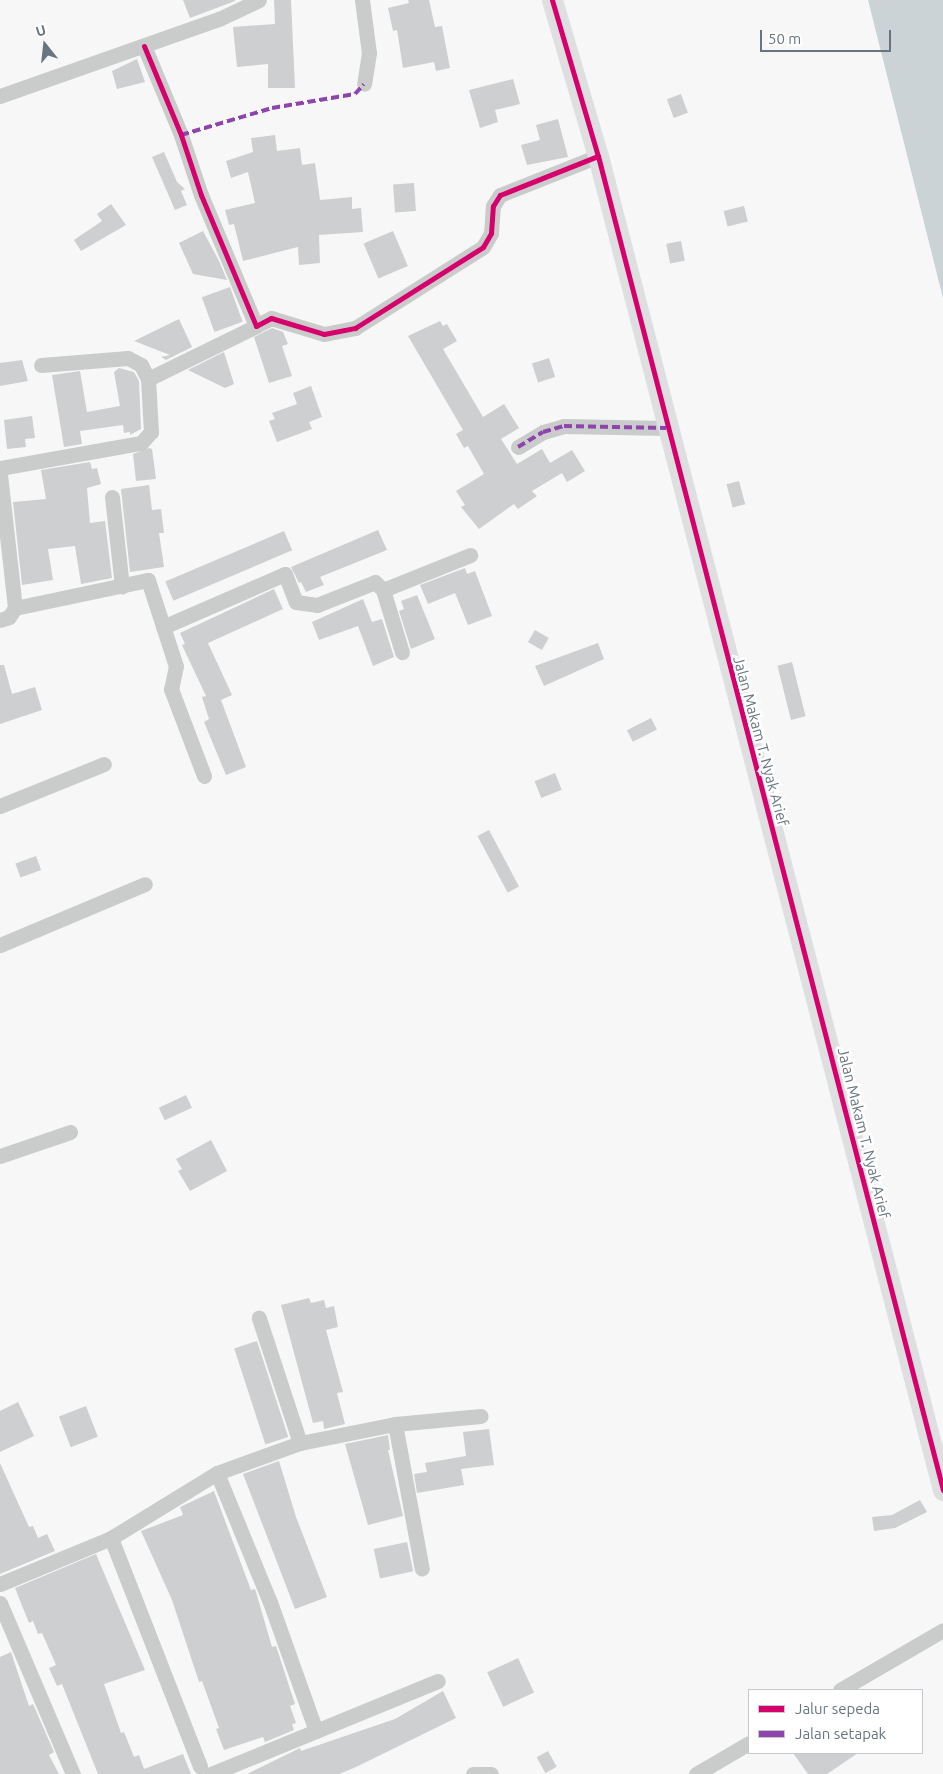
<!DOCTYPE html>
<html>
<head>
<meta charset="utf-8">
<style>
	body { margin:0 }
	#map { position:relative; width:943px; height:1774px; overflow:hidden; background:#f7f7f7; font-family:Ubuntu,sans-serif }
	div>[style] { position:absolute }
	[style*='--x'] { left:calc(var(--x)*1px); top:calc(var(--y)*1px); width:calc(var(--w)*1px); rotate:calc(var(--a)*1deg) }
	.water>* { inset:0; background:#ccd3d6 }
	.building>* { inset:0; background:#cecfd0; transform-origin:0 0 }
	.street>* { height:15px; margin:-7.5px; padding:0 7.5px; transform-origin:7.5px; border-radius:7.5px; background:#cacccc }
	.secondary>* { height:21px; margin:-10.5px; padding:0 10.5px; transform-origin:10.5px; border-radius:10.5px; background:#dedfe0 }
	.quiet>* { height:4px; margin-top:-2px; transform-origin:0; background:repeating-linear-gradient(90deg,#8e44ad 0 8px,transparent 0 12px) }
	.cycleway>* { height:5px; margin:-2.5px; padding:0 2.5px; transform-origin:2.5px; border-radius:2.5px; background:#d6006c }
	span { translate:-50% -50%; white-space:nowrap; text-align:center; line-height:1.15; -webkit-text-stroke:5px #fff; paint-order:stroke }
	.street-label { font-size:15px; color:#66757f }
	.legend { position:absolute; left:748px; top:1689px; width:175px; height:65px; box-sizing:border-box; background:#fff; border:1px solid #c2c8cc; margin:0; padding:6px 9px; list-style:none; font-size:15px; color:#66757f }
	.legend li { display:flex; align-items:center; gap:10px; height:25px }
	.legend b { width:25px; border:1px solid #c2c8cc }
	.north { position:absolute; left:20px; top:20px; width:50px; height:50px; -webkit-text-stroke:4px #fff; paint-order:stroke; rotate:344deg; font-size:14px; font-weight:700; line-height:20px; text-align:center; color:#66757f }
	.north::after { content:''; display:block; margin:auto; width:18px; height:22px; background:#66757f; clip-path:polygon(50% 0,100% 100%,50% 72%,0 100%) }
	.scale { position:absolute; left:760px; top:30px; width:131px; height:22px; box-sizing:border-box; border:2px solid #66757f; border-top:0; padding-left:6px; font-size:15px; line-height:18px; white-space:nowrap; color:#66757f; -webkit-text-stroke:4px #fff; paint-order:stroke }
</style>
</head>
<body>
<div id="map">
	<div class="water">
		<div style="clip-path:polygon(868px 0,943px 0,943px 298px)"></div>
	</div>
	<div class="building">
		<div style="clip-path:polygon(183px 0,235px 0,235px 1px,190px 18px)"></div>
		<div style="clip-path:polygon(274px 0,291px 0,295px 88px,268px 88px,268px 64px,237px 67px,233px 27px,275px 24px)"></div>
		<div style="clip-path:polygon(408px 0,429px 0,435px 27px,442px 26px,450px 68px,436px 71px,434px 62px,403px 68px,397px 30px,393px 31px,388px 8px,409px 3px)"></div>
		<div style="clip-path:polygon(137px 59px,145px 82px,117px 89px,112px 71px)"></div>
		<div style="clip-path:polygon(513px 79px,520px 104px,495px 110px,498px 122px,480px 128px,469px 90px)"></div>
		<div style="left:681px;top:94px;width:20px;height:15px;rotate:70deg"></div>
		<div style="clip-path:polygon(558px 119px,568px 157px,527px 165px,521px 145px,540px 140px,536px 125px)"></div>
		<div style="clip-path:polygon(275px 135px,277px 151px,300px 148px,302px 165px,315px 163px,320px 200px,352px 197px,352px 209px,361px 208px,363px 232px,319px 235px,320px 263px,299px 265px,298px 247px,243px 261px,234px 224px,229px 225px,225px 210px,255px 203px,248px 172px,231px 178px,226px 161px,253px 152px,251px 138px)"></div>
		<div style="clip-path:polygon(164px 152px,177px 182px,185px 189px,181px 191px,187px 205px,175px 210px,152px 157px)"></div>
		<div style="left:414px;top:183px;width:28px;height:21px;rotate:86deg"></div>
		<div style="clip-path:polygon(111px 204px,126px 225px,81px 251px,74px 240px,102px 221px,97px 214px)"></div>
		<div style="left:744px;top:206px;width:16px;height:21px;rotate:76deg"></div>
		<div style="clip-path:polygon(203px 231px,219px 261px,227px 280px,193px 274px,179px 243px)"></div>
		<div style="left:393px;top:231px;width:38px;height:32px;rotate:67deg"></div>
		<div style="left:681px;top:241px;width:20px;height:15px;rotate:79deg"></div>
		<div style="left:230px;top:287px;width:37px;height:30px;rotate:70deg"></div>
		<div style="clip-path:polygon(179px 319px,192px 347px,166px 360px,161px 357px,170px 355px,134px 341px)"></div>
		<div style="clip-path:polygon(440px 321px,443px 326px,447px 324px,457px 341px,443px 349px,483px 417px,504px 404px,519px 428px,501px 439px,517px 464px,542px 449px,550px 463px,572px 450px,585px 471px,567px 482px,562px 473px,532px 491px,537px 496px,518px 509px,514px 504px,479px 529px,461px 507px,465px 505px,456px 491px,484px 474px,468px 446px,464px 448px,456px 434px,463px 430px,408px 336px)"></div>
		<div style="clip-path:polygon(272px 328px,283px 332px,288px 344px,282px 346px,292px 376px,269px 383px,254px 337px)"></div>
		<div style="clip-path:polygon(224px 352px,234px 384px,225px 388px,188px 370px)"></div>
		<div style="left:549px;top:358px;width:20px;height:18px;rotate:72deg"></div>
		<div style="clip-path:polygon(22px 360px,28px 381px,0 386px,0 363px)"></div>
		<div style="clip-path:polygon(119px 368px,134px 372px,139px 381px,141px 429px,130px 435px,130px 432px,124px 433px,123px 425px,80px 431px,82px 444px,64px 447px,52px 375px,80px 371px,87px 412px,120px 406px,114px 372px)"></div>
		<div style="clip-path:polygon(311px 386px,322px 417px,309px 422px,312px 429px,277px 442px,269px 421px,275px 419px,272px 413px,297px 404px,293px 393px)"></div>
		<div style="clip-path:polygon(32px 416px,35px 438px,25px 439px,26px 447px,7px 449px,4px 420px)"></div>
		<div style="clip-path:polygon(149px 448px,152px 449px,156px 479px,136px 481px,133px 454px)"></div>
		<div style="clip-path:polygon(90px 462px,92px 469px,97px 468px,101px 484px,87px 488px,90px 523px,105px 521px,112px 578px,81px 584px,75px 546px,48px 549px,53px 580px,22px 585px,13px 502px,46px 499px,41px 470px)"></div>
		<div style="left:739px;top:481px;width:24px;height:13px;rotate:75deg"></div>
		<div style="clip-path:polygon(149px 485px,152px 510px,161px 509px,164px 533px,159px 533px,164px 567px,130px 572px,121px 489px)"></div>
		<div style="clip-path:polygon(378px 530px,387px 550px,320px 577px,324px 585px,306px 592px,301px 582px,299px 583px,291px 567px)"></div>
		<div style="left:284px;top:531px;width:21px;height:129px;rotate:67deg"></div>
		<div style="clip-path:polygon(465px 568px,467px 574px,475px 571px,492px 616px,468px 625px,455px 593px,428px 604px,420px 585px)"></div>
		<div style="clip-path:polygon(274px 589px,283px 609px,208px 643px,232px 695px,221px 700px,246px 767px,226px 775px,204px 722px,209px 719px,202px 697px,206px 696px,182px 645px,185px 644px,180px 633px)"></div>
		<div style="clip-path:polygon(417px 595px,435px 639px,411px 649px,399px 611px,404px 609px,401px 601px)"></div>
		<div style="clip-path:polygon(363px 599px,372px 622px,382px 619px,394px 657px,373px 666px,358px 626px,319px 640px,312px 622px)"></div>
		<div style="left:535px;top:630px;width:16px;height:14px;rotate:30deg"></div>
		<div style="clip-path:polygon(598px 643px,604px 659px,544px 686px,535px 666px)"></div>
		<div style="left:792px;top:662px;width:56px;height:15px;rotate:76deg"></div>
		<div style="clip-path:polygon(0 665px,4px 665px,12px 694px,35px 687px,42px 710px,0 724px)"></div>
		<div style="left:651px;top:718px;width:13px;height:27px;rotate:63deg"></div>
		<div style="left:555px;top:773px;width:18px;height:22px;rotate:68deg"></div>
		<div style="left:489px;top:830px;width:64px;height:13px;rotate:62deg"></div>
		<div style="left:36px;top:856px;width:15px;height:22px;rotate:70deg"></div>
		<div style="left:186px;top:1095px;width:14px;height:30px;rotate:65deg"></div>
		<div style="clip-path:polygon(211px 1140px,227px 1171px,190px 1191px,178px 1171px,182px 1169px,176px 1159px)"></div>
		<div style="clip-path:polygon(309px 1298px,311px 1303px,324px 1300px,326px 1308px,334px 1306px,338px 1327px,326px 1330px,343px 1392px,337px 1393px,345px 1424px,324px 1429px,323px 1421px,313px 1423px,281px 1305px)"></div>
		<div style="left:257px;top:1341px;width:101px;height:24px;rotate:72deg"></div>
		<div style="clip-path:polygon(18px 1402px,34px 1436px,0 1452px,0 1411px)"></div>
		<div style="left:86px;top:1406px;width:33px;height:29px;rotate:69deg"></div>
		<div style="clip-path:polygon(489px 1429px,494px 1465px,461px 1469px,464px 1485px,417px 1493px,414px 1474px,427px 1472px,425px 1463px,466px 1456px,463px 1432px)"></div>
		<div style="clip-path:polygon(388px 1435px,390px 1450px,388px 1450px,403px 1516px,368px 1525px,345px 1444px)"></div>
		<div style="clip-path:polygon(279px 1461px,296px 1517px,327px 1597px,295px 1609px,243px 1474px)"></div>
		<div style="clip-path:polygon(0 1463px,29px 1527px,33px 1526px,38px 1538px,47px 1534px,55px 1551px,0 1574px)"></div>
		<div style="clip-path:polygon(214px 1491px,251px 1590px,255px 1589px,256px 1592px,272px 1647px,276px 1646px,295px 1704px,290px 1706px,296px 1723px,292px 1724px,294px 1730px,265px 1742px,263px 1737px,224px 1750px,216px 1729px,219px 1728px,202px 1681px,199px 1682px,172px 1600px,141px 1531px,183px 1515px,180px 1507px)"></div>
		<div style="clip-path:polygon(920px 1500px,927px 1512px,895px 1528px,874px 1531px,872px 1517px,892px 1515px)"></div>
		<div style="left:407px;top:1542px;width:30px;height:34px;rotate:78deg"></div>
		<div style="clip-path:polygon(96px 1554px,145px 1670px,104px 1684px,121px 1733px,124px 1732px,134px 1757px,139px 1755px,144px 1769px,183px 1754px,191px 1774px,98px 1774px,62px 1684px,57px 1686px,49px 1668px,56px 1665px,42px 1633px,38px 1634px,33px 1621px,29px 1623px,15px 1588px)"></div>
		<div style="clip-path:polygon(11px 1652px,29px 1706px,33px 1704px,54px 1752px,49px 1755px,59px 1774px,0 1774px,0 1657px)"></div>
		<div style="left:518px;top:1658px;width:38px;height:34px;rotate:65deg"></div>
		<div style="clip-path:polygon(443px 1691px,456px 1718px,356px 1767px,339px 1774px,247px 1774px,300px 1748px,301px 1751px,395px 1719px)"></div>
		<div style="left:548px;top:1751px;width:18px;height:13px;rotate:61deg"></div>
		<div style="clip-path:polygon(793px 1753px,858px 1753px,827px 1774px,808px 1774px)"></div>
	</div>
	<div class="street">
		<div style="--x:362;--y:0;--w:53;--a:82.5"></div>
		<div style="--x:369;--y:53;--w:31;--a:99"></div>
		<div style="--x:144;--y:46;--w:96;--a:67.4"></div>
		<div style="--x:181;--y:135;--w:63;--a:71.6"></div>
		<div style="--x:201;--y:195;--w:142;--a:67.2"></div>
		<div style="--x:256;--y:326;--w:17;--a:-28"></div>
		<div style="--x:271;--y:318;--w:55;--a:16.8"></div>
		<div style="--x:324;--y:334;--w:32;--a:-11"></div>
		<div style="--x:355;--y:328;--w:151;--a:-32.3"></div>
		<div style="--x:483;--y:247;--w:16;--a:-60"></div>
		<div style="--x:491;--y:233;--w:27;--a:-86"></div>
		<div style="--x:493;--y:206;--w:13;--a:-58"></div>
		<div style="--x:500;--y:195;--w:105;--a:-21.7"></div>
		<div style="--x:0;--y:96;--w:232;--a:-19.4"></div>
		<div style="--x:219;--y:19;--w:44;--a:-25.4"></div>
		<div style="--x:41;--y:365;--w:87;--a:-4.6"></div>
		<div style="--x:128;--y:358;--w:15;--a:28"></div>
		<div style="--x:141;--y:365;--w:16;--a:63"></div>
		<div style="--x:518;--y:447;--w:29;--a:-31"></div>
		<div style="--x:543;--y:432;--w:22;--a:-16"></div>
		<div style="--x:564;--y:426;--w:102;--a:1.1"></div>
		<div style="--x:0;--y:468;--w:143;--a:-10.1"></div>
		<div style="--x:141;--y:443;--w:15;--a:-48"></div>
		<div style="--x:151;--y:432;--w:53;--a:-93.2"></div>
		<div style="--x:148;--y:379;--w:120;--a:-26.1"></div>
		<div style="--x:0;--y:474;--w:135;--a:83.6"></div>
		<div style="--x:15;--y:608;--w:11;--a:124"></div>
		<div style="--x:9;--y:617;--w:9;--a:162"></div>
		<div style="--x:112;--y:497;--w:90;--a:83.6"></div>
		<div style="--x:383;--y:590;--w:94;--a:-21.9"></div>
		<div style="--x:15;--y:608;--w:136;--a:-11.9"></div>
		<div style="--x:148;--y:580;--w:90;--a:72"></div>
		<div style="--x:176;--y:666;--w:24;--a:102"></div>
		<div style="--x:171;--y:689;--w:93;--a:69.2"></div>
		<div style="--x:163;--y:627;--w:133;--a:-23.5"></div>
		<div style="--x:285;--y:574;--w:30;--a:69"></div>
		<div style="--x:296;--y:602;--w:21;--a:8"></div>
		<div style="--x:317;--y:605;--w:62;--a:-21.6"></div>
		<div style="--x:375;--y:582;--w:11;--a:45"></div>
		<div style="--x:383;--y:590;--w:65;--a:73"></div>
		<div style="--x:0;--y:806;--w:112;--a:-22"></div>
		<div style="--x:0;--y:945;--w:157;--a:-22.8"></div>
		<div style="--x:0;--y:1156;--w:74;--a:-18.9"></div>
		<div style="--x:395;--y:1424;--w:147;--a:79.5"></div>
		<div style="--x:300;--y:1443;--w:97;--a:-11.3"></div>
		<div style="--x:395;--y:1424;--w:86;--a:-5.3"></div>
		<div style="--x:217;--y:1473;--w:139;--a:67.7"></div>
		<div style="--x:270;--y:1602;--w:137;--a:70.4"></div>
		<div style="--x:111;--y:1538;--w:245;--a:68.7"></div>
		<div style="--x:0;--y:1584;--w:120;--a:-22.5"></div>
		<div style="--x:111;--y:1538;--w:124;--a:-31.5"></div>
		<div style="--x:217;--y:1473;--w:88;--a:-19.9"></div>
		<div style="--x:300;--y:1443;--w:132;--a:-108.2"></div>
		<div style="--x:0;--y:1603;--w:186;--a:66.9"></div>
		<div style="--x:840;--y:1690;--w:119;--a:-30.2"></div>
		<div style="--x:211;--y:1774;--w:245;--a:-22.3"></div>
		<div style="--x:473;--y:1774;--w:18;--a:0"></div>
		<div style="--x:696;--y:1774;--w:61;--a:-30.3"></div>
	</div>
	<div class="secondary">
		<div style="--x:552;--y:0;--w:163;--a:73.6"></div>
		<div style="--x:598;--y:156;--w:1378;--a:75.5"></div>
	</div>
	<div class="quiet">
		<div style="--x:181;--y:135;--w:95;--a:-16.5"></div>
		<div style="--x:272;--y:108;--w:84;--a:-9.6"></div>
		<div style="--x:355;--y:94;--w:13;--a:-48"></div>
		<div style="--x:518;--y:447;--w:29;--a:-31"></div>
		<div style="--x:543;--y:432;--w:22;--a:-16"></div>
		<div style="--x:564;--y:426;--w:102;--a:1.1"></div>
	</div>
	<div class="cycleway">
		<div style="--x:552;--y:0;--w:163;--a:73.6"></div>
		<div style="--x:598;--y:156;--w:1378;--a:75.5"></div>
		<div style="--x:144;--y:46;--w:96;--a:67.4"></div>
		<div style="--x:181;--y:135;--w:63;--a:71.6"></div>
		<div style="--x:201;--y:195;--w:142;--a:67.2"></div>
		<div style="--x:256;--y:326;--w:17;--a:-28"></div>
		<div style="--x:271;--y:318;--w:55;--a:16.8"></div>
		<div style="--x:324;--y:334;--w:32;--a:-11"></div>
		<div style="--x:355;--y:328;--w:151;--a:-32.3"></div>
		<div style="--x:483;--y:247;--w:16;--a:-60"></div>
		<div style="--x:491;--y:233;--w:27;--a:-86"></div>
		<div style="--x:493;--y:206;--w:13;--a:-58"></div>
		<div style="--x:500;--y:195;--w:105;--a:-21.7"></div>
	</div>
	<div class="street-label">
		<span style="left:761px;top:741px;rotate:75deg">Jalan Makam T. Nyak Arief</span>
		<span style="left:864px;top:1133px;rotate:76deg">Jalan Makam T. Nyak Arief</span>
	</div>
	<ul class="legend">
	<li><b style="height:6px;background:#d6006c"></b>Jalur sepeda</li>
	<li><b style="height:6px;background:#8e44ad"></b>Jalan setapak</li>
	</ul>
	<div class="north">U</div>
	<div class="scale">50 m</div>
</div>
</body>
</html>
